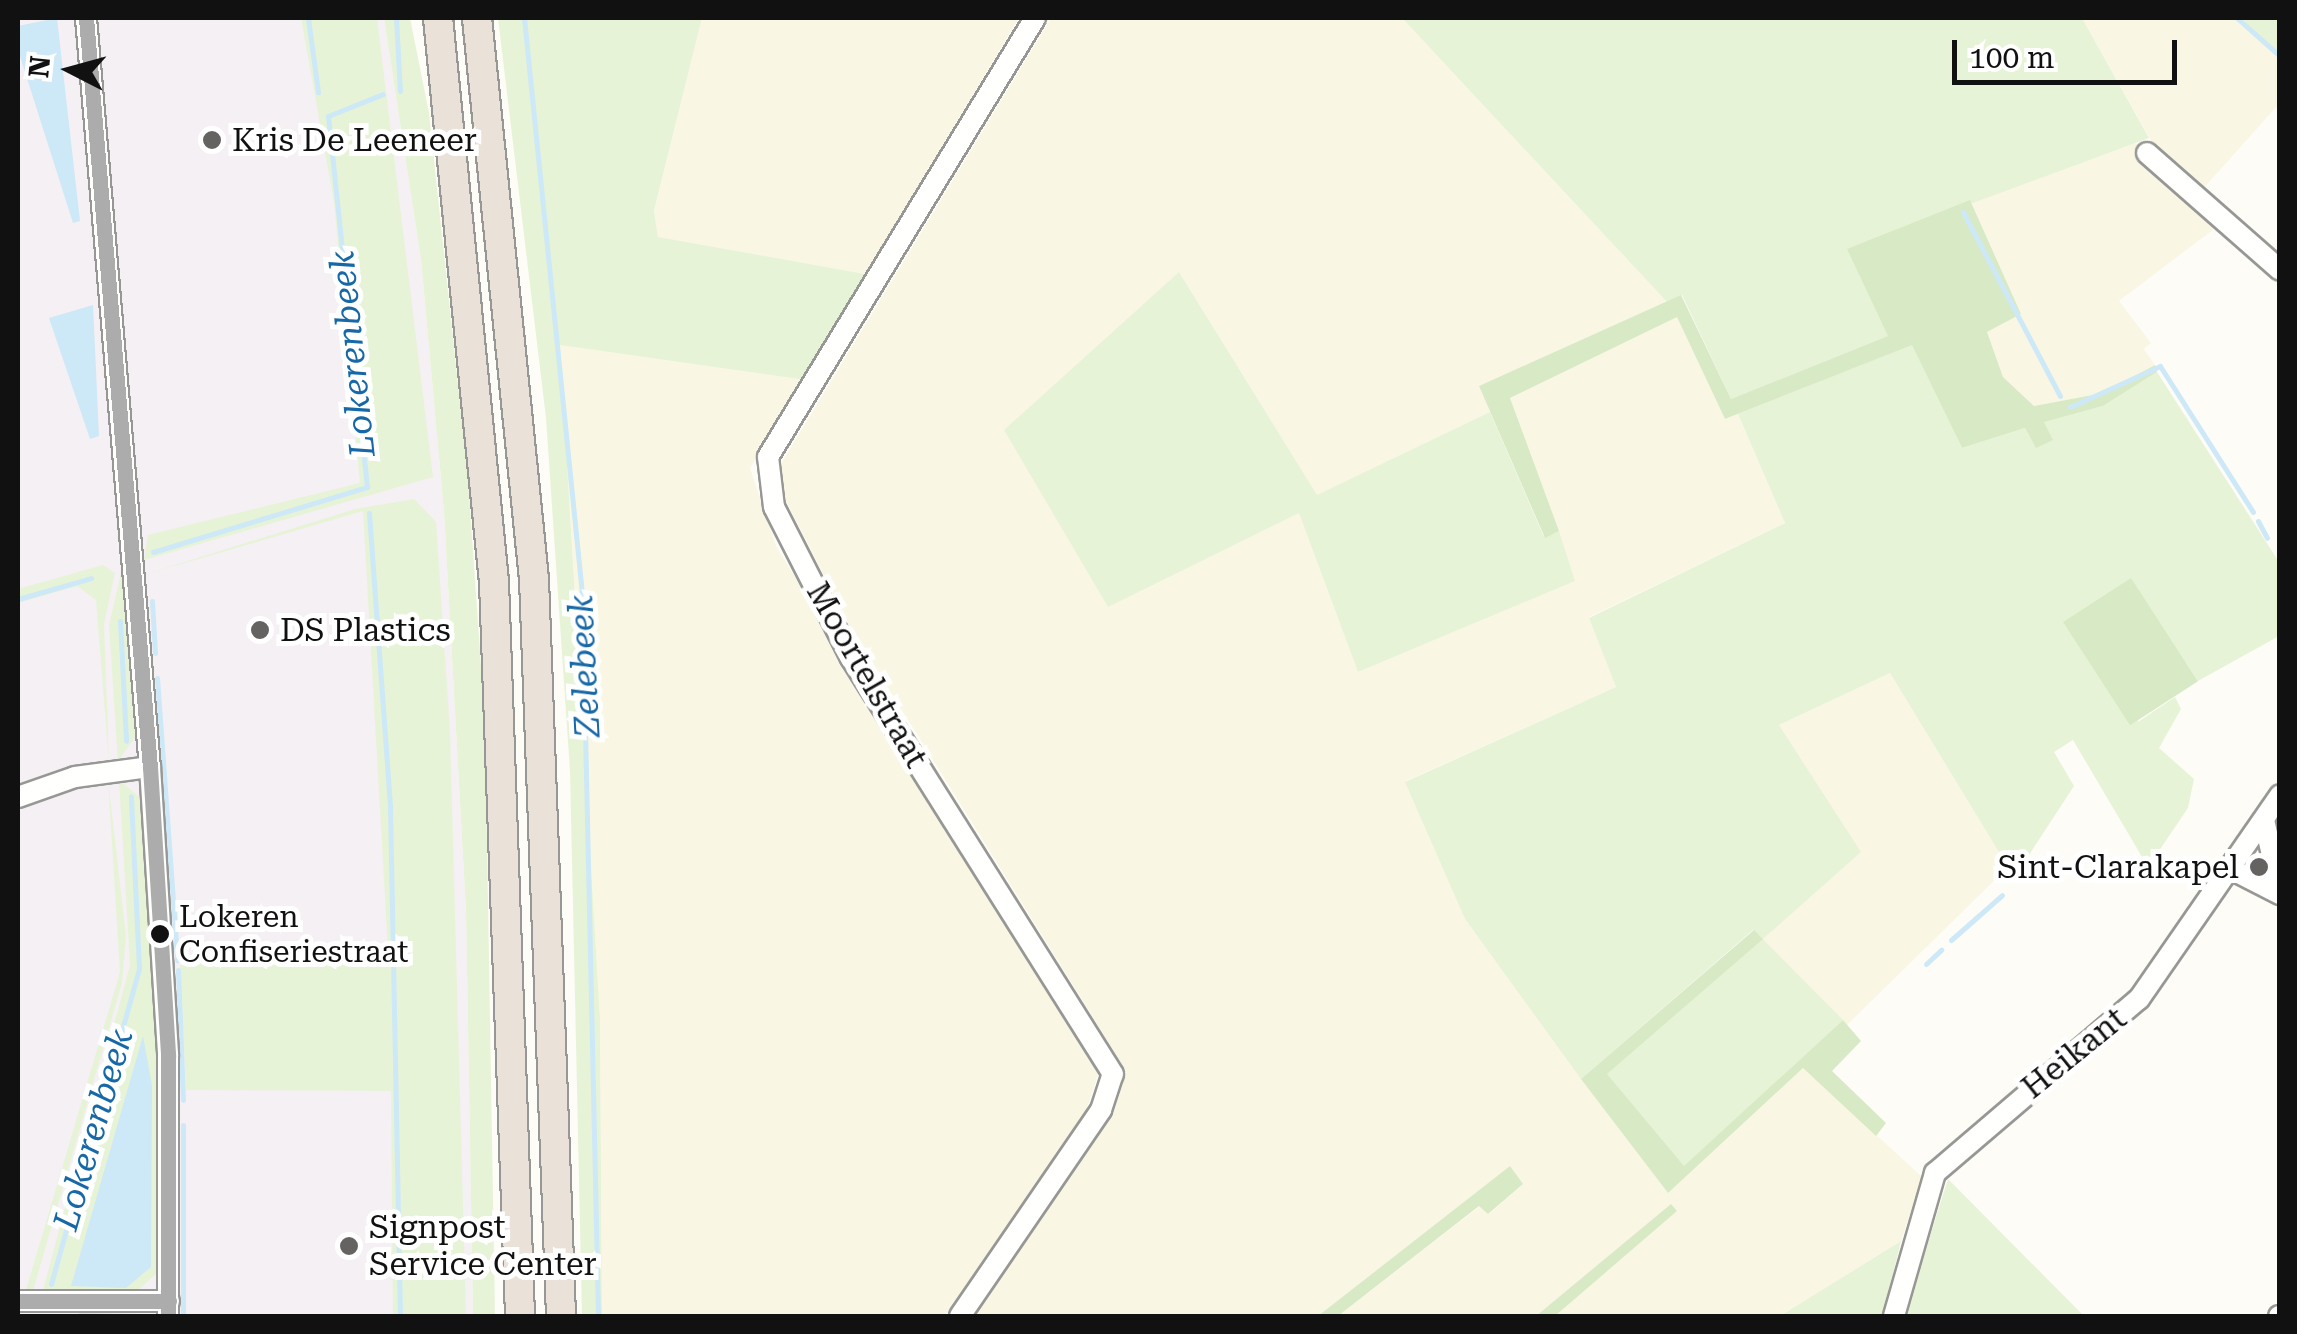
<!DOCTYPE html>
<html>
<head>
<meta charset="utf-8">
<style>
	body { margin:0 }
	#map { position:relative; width:2297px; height:1334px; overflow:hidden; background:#fdfcf7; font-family:"Roboto Serif",serif }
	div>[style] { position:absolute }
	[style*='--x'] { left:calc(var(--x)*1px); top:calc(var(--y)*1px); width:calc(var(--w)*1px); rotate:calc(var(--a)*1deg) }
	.industrial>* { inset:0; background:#f5f0f3 }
	.farmland>* { inset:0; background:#f9f7e4 }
	.green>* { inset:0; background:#e7f3d7 }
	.forest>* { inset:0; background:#d8eac5; transform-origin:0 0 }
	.water>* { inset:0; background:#cde8f7 }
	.stream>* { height:5px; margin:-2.5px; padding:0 2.5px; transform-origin:2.5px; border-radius:2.5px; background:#cde8f7 }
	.roads { filter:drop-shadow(2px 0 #979795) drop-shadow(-2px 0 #979795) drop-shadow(0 2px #979795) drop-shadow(0 -2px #979795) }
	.minor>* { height:20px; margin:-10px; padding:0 10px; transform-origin:10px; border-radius:10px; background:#fffffe }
	.highway>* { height:28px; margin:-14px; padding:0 14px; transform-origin:14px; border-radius:14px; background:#eae1d8 }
	.bus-1>* { height:15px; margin:-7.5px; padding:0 7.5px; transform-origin:7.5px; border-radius:7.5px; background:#acacac }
	.dots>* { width:28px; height:28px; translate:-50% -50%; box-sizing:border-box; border:5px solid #fff; border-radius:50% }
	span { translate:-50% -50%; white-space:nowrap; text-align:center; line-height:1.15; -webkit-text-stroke:10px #fff; paint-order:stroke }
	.bus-label { font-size:30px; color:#111 }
	.left { translate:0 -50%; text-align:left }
	.poi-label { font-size:32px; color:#111 }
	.right { translate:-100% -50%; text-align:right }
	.street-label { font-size:32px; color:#111 }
	.water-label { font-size:35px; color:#1768a6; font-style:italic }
	.frame { position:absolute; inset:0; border:20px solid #111; pointer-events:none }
	.north { position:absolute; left:20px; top:20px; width:100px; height:100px; -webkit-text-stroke:8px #fff; paint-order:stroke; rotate:276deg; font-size:28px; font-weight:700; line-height:40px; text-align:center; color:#111 }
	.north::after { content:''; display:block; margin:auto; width:35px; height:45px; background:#111; clip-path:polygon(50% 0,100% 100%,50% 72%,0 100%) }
	.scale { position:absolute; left:1952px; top:40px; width:225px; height:45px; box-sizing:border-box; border:5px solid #111; border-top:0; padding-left:12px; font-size:30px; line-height:35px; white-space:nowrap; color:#111; -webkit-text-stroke:8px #fff; paint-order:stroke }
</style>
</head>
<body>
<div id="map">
	<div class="industrial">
		<div style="clip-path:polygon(18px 18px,384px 18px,421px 260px,444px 512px,466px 912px,473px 1316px,18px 1316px)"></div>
	</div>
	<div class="farmland">
		<div style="clip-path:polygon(702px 18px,1019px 18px,865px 274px,658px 238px,654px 212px)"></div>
		<div style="clip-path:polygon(1051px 18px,1402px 18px,1667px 302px,1480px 386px,1490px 412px,1317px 496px,1179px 272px,1108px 606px,1299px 512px,1358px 672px,1574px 581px,1510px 398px,1678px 316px,1725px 419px,1738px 414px,1785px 523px,1589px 617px,1616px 687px,1406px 781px,1465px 919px,1667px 1192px,1803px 1067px,1922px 1177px,1901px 1241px,1780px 1316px,1555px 1316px,1676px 1211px,1671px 1205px,1536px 1316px,1338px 1316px,1480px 1206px,1489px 1214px,1522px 1185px,1510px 1167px,1318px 1316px,967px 1316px,1127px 1072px,849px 625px,784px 497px,779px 467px)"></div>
		<div style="clip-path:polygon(2082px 18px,2242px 18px,2279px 53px,2279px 104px,2202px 190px,2158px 153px)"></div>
		<div style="clip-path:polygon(2136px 143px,2218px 226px,2119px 301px,2151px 343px,2144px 349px,2155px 365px,2103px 393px,2034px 406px,2003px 377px,1987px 332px,2021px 314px,1970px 200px)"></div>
		<div style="clip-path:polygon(560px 344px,806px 380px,750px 468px,776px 546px,1099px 1072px,1086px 1111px,945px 1316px,602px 1316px,600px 1018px)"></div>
		<div style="clip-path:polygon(1890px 673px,2008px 867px,1847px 1025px,1763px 939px,1860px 852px,1779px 725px)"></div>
	</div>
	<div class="green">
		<div style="clip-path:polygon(301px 18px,377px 18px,433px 477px,144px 560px,148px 535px,360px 483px,334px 202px)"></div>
		<div style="clip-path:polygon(384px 18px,410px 18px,429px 113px,468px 479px,485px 724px,495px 1316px,473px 1316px,466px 912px,444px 512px,421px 260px)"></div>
		<div style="clip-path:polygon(498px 18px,702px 18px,654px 211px,658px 237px,865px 274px,806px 380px,560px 345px,600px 1018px,602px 1316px,582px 1316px,570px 771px,546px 418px)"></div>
		<div style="clip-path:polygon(1402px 18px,2082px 18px,2149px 138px,1848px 249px,1889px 336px,1731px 399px,1682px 295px,1667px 302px)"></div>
		<div style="clip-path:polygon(2242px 18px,2279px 18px,2279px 53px,2249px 27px)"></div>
		<div style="clip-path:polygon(1179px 272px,1317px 495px,1490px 412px,1544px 537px,1559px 531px,1575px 581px,1358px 672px,1299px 513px,1108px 607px,1004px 430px)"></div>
		<div style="clip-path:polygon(1912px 344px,1962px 448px,2025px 428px,2036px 447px,2043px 422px,2103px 406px,2157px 372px,2279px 562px,2279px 636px,2198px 681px,2131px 579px,2138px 722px,2175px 697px,2181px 709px,2159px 748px,2194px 779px,2188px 808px,2148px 867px,2073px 740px,2054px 752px,2074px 786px,2027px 858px,2008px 867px,1890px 673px,1779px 725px,1861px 852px,1763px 939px,1843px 1020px,1684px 1167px,1606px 1074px,1762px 938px,1753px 930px,1581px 1079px,1465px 919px,1405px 782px,1616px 687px,1589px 618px,1785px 523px,1738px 414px)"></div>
		<div style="clip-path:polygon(414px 499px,436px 522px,450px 732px,466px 1316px,393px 1316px,391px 1091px,186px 1090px,180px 965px,388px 949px,363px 511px,143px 575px,355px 509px)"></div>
		<div style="clip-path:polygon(123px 564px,139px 732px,118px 761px,109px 625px)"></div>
		<div style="clip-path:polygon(103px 565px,115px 573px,104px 624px,109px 763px,96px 600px,77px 586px,18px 603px,18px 589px)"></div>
		<div style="clip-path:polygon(108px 779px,126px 936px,122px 983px,32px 1294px,26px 1290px,120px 972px)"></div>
		<div style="clip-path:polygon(119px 780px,143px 800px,160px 1041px,158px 1272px,136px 1292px,42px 1294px,130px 965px)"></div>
		<div style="clip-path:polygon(1948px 1179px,2084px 1316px,1905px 1316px)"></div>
		<div style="clip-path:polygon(1901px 1241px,1883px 1316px,1780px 1316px)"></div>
	</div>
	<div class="forest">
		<div style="clip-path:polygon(1970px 200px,2021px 314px,1987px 332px,2003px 377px,2034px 406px,2103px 393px,2155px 365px,2157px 372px,2103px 406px,2044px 422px,2053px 440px,2036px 448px,2025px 428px,1962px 448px,1912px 345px,1725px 419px,1677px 317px,1510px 398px,1559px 531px,1545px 538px,1479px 386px,1681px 295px,1731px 399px,1888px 336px,1847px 249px)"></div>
		<div style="left:2131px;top:578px;width:123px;height:81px;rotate:57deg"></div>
		<div style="clip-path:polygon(1754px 930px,1763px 939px,1607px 1074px,1684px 1166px,1843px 1020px,1861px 1041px,1832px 1071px,1886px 1123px,1876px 1136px,1803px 1068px,1668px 1193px,1581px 1079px)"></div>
		<div style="clip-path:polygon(1510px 1166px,1523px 1184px,1488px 1214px,1479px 1206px,1338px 1316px,1318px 1316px)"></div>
		<div style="clip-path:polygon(1671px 1204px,1677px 1211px,1555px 1316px,1536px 1316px)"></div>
	</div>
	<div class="water">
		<div style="clip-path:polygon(57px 18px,80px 221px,73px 223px,18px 50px,18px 26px)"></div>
		<div style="clip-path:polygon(93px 305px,99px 436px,90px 439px,49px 318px)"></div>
		<div style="clip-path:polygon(143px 1036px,152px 1086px,151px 1267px,126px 1288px,71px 1286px)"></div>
	</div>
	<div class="stream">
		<div style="--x:308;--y:18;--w:75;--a:82.3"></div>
		<div style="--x:396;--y:18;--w:73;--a:86.9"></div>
		<div style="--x:524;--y:18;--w:579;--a:84.25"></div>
		<div style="--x:582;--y:594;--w:722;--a:88.73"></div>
		<div style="--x:2237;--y:18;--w:57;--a:41.5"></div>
		<div style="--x:1963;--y:212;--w:208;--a:62.2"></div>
		<div style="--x:2070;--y:407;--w:99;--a:-24.5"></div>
		<div style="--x:2160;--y:366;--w:173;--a:57.5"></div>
		<div style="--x:369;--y:513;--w:294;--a:85.9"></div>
		<div style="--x:390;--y:806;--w:510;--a:88.88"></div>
		<div style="--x:2258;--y:521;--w:19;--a:62"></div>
		<div style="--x:153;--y:552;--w:224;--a:-16.9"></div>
		<div style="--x:367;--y:487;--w:373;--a:-96"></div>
		<div style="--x:328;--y:116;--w:59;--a:-21.8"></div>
		<div style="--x:18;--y:599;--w:76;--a:-16"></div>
		<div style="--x:152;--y:601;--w:52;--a:86.7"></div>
		<div style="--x:120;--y:621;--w:120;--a:87.1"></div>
		<div style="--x:157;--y:678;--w:283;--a:85.9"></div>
		<div style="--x:1951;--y:940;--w:68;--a:-41.4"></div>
		<div style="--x:1926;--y:964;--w:21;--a:-43"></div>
		<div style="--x:178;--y:970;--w:130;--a:87.8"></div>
		<div style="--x:51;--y:1284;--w:328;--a:-74.4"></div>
		<div style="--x:139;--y:968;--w:172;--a:-92.7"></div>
		<div style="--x:80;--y:1315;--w:54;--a:1.1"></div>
		<div style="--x:183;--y:1316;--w:191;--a:-90"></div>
	</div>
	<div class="roads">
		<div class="minor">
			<div style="--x:86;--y:18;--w:752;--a:85.12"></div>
			<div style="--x:150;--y:767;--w:290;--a:86.4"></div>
			<div style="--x:168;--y:1056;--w:260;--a:90"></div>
			<div style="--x:2147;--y:153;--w:177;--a:41.3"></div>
			<div style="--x:18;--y:797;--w:60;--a:-19.3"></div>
			<div style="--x:75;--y:777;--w:76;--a:-7.6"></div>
			<div style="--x:2264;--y:820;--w:72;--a:77.1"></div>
			<div style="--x:2235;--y:871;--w:51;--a:27.1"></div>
			<div style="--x:18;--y:1301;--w:151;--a:0"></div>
			<div style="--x:960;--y:1316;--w:250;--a:-55.6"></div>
			<div style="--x:1101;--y:1110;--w:38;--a:-72"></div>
			<div style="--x:1113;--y:1074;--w:492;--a:-122.2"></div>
			<div style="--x:851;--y:658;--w:169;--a:-117"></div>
			<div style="--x:774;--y:507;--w:50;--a:-96.8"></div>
			<div style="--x:768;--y:457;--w:514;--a:-58.69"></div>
			<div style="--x:1894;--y:1316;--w:149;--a:-74"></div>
			<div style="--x:1935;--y:1173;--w:268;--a:-40.5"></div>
			<div style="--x:2139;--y:999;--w:248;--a:-55.3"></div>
			<div style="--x:2279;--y:1316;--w:1;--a:0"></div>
		</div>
		<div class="highway">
			<div style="--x:438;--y:18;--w:567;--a:84.33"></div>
			<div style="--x:494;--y:582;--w:734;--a:87.97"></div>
			<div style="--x:477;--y:18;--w:564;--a:84.2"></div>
			<div style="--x:534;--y:579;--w:737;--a:87.9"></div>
		</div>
	</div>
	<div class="bus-1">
		<div style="--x:86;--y:18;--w:752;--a:85.12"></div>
		<div style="--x:150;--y:767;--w:290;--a:86.4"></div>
		<div style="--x:168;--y:1056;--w:260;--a:90"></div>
		<div style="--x:18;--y:1301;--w:151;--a:0"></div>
	</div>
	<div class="dots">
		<div style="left:212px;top:140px;background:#646362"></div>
		<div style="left:260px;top:630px;background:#646362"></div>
		<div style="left:2259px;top:867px;background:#646362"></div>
		<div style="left:160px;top:934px;background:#111"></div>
		<div style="left:349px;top:1246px;background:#646362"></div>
	</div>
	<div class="bus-label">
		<span class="left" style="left:179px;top:934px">Lokeren<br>Confiseriestraat</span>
	</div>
	<div class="poi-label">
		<span class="left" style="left:232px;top:140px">Kris De Leeneer</span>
		<span class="left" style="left:280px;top:630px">DS Plastics</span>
		<span class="right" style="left:2239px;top:867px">Sint-Clarakapel</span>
		<span class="left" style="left:369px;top:1246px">Signpost<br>Service Center</span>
	</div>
	<div class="street-label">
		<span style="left:867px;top:675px;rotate:60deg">Moortelstraat</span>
		<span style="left:2074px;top:1053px;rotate:-39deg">Heikant</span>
	</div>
	<div class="water-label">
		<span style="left:353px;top:354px;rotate:-96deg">Lokerenbeek</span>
		<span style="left:585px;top:666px;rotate:-93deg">Zelebeek</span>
		<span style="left:94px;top:1130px;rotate:-74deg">Lokerenbeek</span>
	</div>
	<div class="frame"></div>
	<div class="north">N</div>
	<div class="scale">100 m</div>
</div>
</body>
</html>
